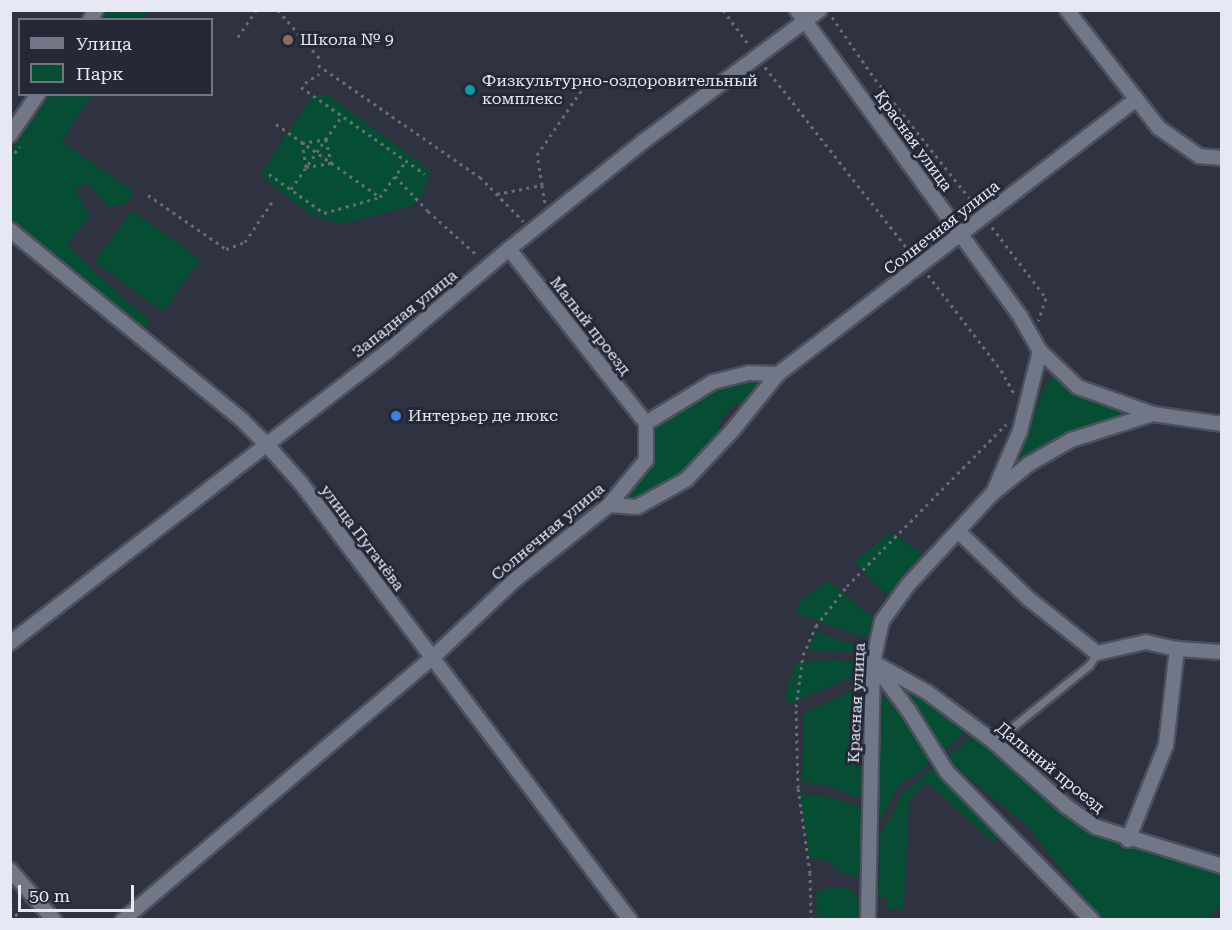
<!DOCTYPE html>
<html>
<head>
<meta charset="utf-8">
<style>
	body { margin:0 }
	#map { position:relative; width:1232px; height:930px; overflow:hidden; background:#2e3241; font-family:"Roboto Serif",serif }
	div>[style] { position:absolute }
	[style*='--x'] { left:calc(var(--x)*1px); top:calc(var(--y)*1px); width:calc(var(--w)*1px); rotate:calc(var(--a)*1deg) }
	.green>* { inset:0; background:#054e33; transform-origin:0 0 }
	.path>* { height:3px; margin-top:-1.5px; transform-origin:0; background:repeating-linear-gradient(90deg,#686b79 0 3px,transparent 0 7.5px) }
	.roads { filter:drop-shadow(2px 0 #4c505c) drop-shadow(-2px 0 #4c505c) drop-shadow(0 2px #4c505c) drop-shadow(0 -2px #4c505c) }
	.service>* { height:7px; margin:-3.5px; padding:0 3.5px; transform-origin:3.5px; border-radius:3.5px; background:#727788 }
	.minor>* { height:14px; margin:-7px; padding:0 7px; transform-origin:7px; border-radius:7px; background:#727788 }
	.dots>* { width:16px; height:16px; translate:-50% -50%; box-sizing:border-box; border:3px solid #242837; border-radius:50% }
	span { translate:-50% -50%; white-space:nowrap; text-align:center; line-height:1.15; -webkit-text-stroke:6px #242837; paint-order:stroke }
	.poi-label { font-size:16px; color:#e6e9f3 }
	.left { translate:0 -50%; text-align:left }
	.street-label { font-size:16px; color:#e6e9f3 }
	.frame { position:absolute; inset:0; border:12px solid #e6e9f3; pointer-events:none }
	.legend { position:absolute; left:18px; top:18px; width:195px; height:78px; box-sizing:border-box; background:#242837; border:2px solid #727582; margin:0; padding:8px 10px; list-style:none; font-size:18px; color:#e6e9f3 }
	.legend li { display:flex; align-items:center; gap:12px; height:30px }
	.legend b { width:30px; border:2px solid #727582 }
	.scale { position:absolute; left:18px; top:885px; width:116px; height:27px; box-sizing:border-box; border:3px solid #e6e9f3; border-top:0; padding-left:8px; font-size:18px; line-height:21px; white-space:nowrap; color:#e6e9f3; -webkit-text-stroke:4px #242837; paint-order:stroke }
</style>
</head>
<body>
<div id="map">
	<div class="green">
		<div style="clip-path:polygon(107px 11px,107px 10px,149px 11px,143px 19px,101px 19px)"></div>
		<div style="clip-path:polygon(49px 95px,92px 95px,61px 141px,134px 192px,127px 203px,108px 207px,87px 182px,75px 190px,90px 216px,67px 245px,129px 304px,151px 321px,147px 327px,135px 325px,11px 218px,11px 151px)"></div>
		<div style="clip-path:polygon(313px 95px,329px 96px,431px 171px,421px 197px,412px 206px,340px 224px,311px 215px,266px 180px,261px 174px)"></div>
		<div style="left:132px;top:210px;width:85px;height:64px;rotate:36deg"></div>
		<div style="clip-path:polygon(1055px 376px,1070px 390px,1121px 409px,1122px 415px,1087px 426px,1024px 460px,1020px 456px,1044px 387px)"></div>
		<div style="clip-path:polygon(758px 378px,765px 382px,743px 405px,736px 403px,718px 423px,720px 431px,684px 474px,637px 501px,627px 497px,651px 468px,656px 453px,653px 427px,713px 389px,737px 380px)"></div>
		<div style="clip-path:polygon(892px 532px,921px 554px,923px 559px,891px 595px,882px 591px,854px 561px)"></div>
		<div style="clip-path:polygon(828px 581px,874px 619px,872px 633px,863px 637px,796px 613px,800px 601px)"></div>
		<div style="clip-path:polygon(817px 631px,861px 648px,858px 652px,807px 650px)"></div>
		<div style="clip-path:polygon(836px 660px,858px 663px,860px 667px,858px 674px,787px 705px,786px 691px,796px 663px)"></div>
		<div style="clip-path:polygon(860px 687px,861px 796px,853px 797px,829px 786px,802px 781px,804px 713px)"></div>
		<div style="clip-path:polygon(915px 692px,967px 730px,940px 754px,908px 700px,908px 693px)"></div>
		<div style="clip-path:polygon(890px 697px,932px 762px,898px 786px,880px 820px,878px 818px,877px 712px,881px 700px)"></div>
		<div style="clip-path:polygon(974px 735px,1034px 790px,1082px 827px,1151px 855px,1216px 871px,1221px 875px,1221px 905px,1207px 919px,1100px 919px,1027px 825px,946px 759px)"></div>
		<div style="clip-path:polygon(935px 767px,951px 786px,1002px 834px,994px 843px,927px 782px,909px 800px,904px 910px,887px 909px,887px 898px,878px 898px,880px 834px,904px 792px)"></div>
		<div style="clip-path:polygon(800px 794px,826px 796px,861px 808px,862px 870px,856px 877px,843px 873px,826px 860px,810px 858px)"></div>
		<div style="clip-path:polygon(833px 887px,852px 889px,860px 903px,858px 919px,817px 919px,816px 892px)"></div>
	</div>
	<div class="path">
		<div style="--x:278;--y:10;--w:66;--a:49.3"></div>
		<div style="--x:723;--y:10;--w:44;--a:53.4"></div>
		<div style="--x:832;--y:17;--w:75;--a:55.3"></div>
		<div style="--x:875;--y:79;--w:161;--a:51.6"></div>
		<div style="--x:238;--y:37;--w:32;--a:-56"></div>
		<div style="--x:318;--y:65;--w:197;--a:34.7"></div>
		<div style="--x:480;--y:177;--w:62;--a:45.7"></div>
		<div style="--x:765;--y:67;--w:236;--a:51.9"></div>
		<div style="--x:305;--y:83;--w:17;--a:-33"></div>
		<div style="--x:301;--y:87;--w:151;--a:35.1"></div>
		<div style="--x:276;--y:124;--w:127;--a:35.1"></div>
		<div style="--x:326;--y:139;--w:25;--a:78"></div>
		<div style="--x:331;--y:163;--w:25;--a:171"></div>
		<div style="--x:306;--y:167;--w:24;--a:-99"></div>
		<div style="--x:302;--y:143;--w:24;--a:-9"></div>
		<div style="--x:10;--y:159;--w:16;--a:-52"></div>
		<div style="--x:269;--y:174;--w:67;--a:35.3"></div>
		<div style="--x:324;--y:213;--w:58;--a:-15.9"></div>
		<div style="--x:380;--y:197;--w:44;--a:-54.2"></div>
		<div style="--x:395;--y:176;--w:48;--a:46.7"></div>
		<div style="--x:428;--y:211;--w:67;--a:42"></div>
		<div style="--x:542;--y:185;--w:19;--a:81"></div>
		<div style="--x:291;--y:189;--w:89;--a:-55.1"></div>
		<div style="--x:497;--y:194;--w:46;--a:-11.3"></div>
		<div style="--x:542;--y:185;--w:30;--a:-99"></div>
		<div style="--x:537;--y:155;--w:92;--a:-55.6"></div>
		<div style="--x:148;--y:195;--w:95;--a:34.7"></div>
		<div style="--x:226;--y:249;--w:20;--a:-20"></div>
		<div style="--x:245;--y:242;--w:48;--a:-56"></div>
		<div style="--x:992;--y:227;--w:89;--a:52.7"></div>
		<div style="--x:1046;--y:298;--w:24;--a:109"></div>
		<div style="--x:928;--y:275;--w:120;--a:52.5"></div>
		<div style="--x:1001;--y:370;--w:26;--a:61"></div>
		<div style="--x:10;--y:908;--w:16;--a:47"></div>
		<div style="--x:811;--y:920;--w:47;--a:-91.2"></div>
		<div style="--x:810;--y:873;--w:86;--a:-98"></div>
		<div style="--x:798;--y:788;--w:81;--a:-91.4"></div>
		<div style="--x:796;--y:707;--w:52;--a:-82.3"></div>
		<div style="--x:803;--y:655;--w:32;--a:-66"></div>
		<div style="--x:816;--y:626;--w:51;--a:-52.2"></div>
		<div style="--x:847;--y:586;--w:227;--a:-45.5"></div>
	</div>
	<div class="roads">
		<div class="service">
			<div style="--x:994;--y:742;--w:122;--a:-39"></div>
			<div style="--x:1089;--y:665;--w:14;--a:-56"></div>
		</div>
		<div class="minor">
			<div style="--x:797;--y:10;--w:379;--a:53.9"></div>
			<div style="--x:1020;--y:316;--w:40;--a:60.3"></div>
			<div style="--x:1040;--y:351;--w:52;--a:43.5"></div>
			<div style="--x:1078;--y:387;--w:80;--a:19.8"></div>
			<div style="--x:1153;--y:414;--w:70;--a:8.2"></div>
			<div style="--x:1067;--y:10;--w:150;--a:52.1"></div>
			<div style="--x:1159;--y:128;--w:49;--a:35"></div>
			<div style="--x:1199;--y:156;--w:23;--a:5"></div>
			<div style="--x:90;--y:20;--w:12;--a:-59"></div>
			<div style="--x:10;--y:135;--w:50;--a:-55.7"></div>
			<div style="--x:10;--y:230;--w:300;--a:39.3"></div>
			<div style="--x:242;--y:420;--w:34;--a:45"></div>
			<div style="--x:266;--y:444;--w:51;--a:48.2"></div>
			<div style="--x:300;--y:482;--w:548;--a:53"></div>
			<div style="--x:509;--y:249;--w:221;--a:51.8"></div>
			<div style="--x:646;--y:423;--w:79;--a:-31.5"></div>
			<div style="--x:713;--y:382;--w:37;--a:-14"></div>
			<div style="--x:749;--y:373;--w:29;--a:2"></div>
			<div style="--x:994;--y:491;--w:65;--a:-66.6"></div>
			<div style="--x:1020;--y:431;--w:82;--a:-76"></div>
			<div style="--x:609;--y:505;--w:28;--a:4"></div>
			<div style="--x:637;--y:507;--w:56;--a:-28.9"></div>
			<div style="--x:686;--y:480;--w:67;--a:-46.8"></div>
			<div style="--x:732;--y:431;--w:73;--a:-51.1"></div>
			<div style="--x:778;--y:374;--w:451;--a:-37.5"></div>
			<div style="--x:958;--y:531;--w:98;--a:43.8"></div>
			<div style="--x:1029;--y:599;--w:87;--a:38.5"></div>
			<div style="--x:1097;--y:653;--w:50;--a:-12.7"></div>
			<div style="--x:1146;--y:642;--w:32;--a:13"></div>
			<div style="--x:1177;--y:649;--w:45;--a:3.8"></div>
			<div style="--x:10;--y:643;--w:479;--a:-37.7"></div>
			<div style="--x:389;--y:350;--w:157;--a:-40.1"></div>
			<div style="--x:509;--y:249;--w:173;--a:-38.7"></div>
			<div style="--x:644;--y:141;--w:219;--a:-36.7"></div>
			<div style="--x:873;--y:662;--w:62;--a:29.1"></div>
			<div style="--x:927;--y:692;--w:84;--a:36.7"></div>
			<div style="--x:994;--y:742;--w:96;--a:41.6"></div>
			<div style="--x:1066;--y:806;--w:37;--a:35"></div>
			<div style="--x:1096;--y:827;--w:132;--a:17.2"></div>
			<div style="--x:876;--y:667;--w:55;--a:53.1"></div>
			<div style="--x:909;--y:711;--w:72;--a:58.1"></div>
			<div style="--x:947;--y:772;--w:207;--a:45.6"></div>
			<div style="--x:1128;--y:840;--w:102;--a:-68.2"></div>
			<div style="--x:1166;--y:745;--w:97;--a:-83.5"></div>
			<div style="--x:10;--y:870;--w:67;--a:48.7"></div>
			<div style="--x:123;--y:920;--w:404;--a:-40.3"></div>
			<div style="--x:431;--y:659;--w:117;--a:-43.3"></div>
			<div style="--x:516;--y:579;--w:119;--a:-38.5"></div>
			<div style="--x:609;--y:505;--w:58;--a:-50.6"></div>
			<div style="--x:646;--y:460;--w:37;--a:-90"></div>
			<div style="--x:868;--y:920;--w:258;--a:-88.9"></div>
			<div style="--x:873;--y:662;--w:42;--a:-77.6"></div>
			<div style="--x:882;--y:621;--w:44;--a:-54.2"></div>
			<div style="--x:908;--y:585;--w:124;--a:-47.3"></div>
			<div style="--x:992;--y:494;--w:48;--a:-39"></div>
			<div style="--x:1029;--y:464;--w:48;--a:-29.7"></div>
			<div style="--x:1071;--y:440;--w:86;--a:-17.6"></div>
		</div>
	</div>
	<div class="dots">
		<div style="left:288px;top:40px;background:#8d6e63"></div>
		<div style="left:470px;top:90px;background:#0f9aa8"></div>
		<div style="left:396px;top:416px;background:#3f7fe0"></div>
	</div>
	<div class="poi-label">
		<span class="left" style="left:300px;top:40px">Школа № 9</span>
		<span class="left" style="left:482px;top:90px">Физкультурно-оздоровительный<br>комплекс</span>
		<span class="left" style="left:408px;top:416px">Интерьер де люкс</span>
	</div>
	<div class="street-label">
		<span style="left:913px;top:141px;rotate:54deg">Красная улица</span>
		<span style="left:942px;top:228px;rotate:-38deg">Солнечная улица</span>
		<span style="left:405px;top:314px;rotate:-39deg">Западная улица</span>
		<span style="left:590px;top:326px;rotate:52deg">Малый проезд</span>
		<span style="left:548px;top:532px;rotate:-40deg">Солнечная улица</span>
		<span style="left:362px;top:538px;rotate:53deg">улица Пугачёва</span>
		<span style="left:857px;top:703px;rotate:-87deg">Красная улица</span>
		<span style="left:1050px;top:768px;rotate:39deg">Дальний проезд</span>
	</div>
	<div class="frame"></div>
	<ul class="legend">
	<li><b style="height:8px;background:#727788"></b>Улица</li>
	<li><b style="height:16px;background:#054e33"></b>Парк</li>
	</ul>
	<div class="scale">50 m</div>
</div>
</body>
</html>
